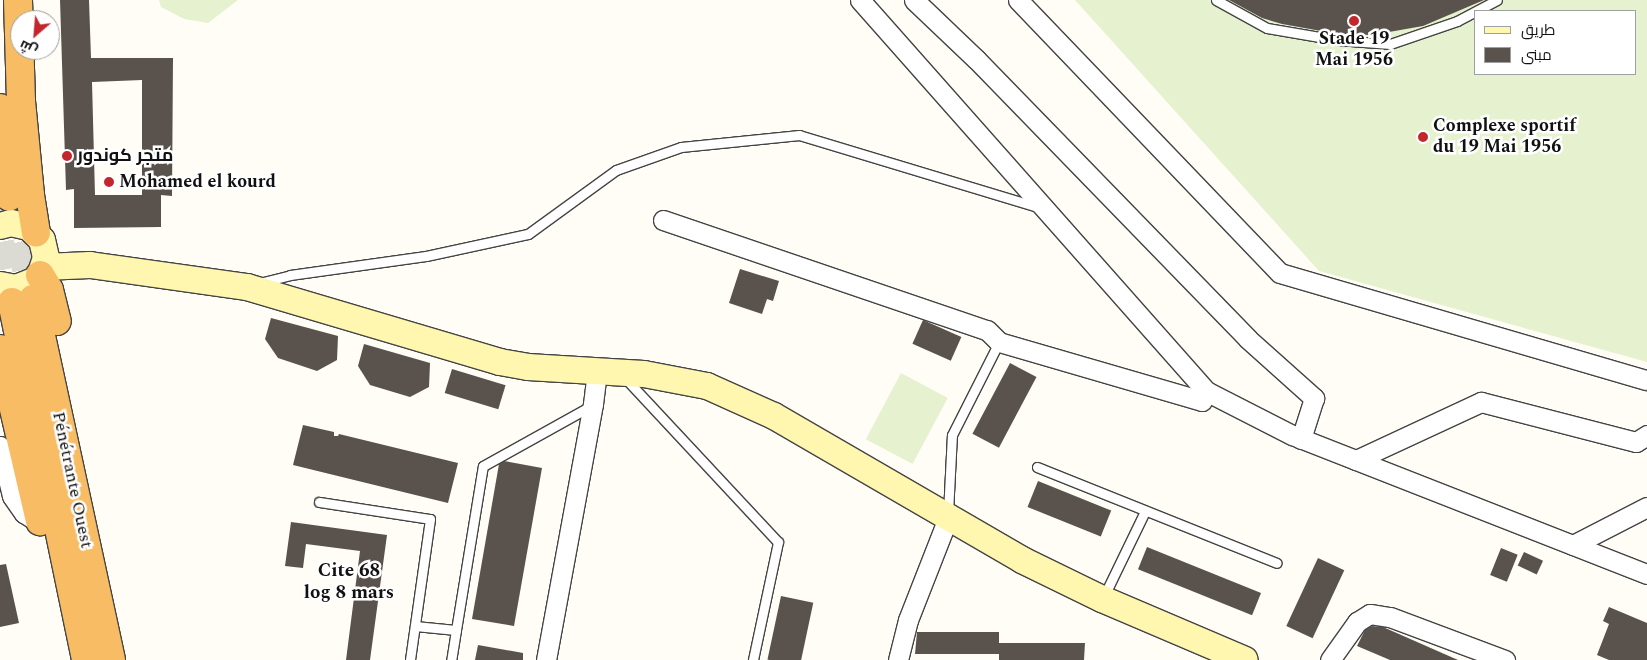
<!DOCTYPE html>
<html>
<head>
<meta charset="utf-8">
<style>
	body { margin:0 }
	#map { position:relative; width:1647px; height:660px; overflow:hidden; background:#fffdf5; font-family:Spectral,Cairo,serif }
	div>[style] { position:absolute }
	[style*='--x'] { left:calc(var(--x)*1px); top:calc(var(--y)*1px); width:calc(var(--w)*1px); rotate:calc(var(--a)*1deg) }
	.pitch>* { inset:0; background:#e6f2cf; transform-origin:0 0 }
	.building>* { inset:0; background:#5a524d; transform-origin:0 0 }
	.trunk-tunnel>* { height:28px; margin-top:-14px; transform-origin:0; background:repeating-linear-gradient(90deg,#dbdad3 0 28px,transparent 0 42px) }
	.roads { filter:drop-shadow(1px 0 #444) drop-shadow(-1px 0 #444) drop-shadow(0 1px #444) drop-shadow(0 -1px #444) }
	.service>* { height:9px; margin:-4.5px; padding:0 4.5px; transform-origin:4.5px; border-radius:4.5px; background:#fff }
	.minor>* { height:19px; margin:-9.5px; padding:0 9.5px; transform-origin:9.5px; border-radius:9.5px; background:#fff }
	.secondary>* { height:26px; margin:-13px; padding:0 13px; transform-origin:13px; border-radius:13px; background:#fff6b0 }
	.trunk>* { height:28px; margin:-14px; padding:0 14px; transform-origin:14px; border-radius:14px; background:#f7bc64 }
	.dots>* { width:14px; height:14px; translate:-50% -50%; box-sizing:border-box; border:2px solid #fff; border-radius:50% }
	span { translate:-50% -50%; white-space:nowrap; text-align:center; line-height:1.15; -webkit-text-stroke:5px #fff; paint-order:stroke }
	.poi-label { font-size:18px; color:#111; font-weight:700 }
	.left { translate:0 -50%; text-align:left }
	.street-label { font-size:18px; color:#111 }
	.neighbourhood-label { font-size:19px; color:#111; font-weight:700 }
	.legend { position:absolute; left:1474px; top:10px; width:162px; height:65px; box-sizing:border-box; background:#fff; border:1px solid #a0a0a0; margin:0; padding:6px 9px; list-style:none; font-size:15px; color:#111 }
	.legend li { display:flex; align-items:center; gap:10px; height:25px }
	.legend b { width:25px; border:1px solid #a0a0a0 }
	.north { position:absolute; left:10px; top:10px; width:50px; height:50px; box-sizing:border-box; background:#fff; border:1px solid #a0a0a0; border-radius:50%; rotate:207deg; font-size:14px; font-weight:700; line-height:20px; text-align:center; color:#111 }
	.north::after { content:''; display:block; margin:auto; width:18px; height:22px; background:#c4262e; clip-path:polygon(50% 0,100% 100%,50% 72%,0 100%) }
</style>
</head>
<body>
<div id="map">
	<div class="pitch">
		<div style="clip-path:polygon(159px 0,238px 0,208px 23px,184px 19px,161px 7px)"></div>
		<div style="clip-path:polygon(evenodd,1075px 0,1647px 0,1647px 362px,1319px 271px,1075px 0,1476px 11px,1636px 11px,1636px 74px,1476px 74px,1476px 11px)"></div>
		<div style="left:901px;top:373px;width:53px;height:75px;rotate:28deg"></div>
	</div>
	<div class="building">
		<div style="clip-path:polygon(evenodd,60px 0,89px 0,91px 58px,173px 58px,172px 196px,161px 195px,161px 227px,74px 228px,74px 189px,66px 190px,60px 0,142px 80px,142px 195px,95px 195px,92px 82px,142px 80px)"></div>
		<div style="clip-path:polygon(1229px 0,1484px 0,1423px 26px,1372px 35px,1338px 34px,1282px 24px,1262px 18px)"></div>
		<div style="clip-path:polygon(740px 269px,779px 281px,773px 301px,767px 299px,762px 314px,729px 303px)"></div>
		<div style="clip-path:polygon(271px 318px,338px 336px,337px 360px,317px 371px,278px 358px,265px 339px)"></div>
		<div style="left:923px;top:320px;width:42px;height:26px;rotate:24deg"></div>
		<div style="clip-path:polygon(364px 344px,430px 363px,429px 387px,410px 397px,370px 385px,358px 366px)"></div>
		<div style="left:1010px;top:363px;width:30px;height:80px;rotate:28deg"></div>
		<div style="left:452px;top:369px;width:56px;height:25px;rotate:17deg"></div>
		<div style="clip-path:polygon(303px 425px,334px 432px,334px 436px,338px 436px,339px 434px,458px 463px,448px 503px,293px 465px)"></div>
		<div style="clip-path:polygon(504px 461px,542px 468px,514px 626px,472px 619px,499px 464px)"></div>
		<div style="left:1038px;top:481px;width:79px;height:28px;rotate:22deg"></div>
		<div style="clip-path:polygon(291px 522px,387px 535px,370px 660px,346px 660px,360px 551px,306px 544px,303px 568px,285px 566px)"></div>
		<div style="left:1147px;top:547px;width:123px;height:24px;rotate:22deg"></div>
		<div style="left:1501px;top:548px;width:18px;height:29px;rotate:22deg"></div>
		<div style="left:1524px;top:552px;width:21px;height:15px;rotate:25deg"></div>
		<div style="left:1318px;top:558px;width:29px;height:75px;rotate:25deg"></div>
		<div style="clip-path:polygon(6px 564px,19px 623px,0 627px,0 565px)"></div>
		<div style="left:781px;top:596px;width:33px;height:65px;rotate:12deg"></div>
		<div style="clip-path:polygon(1609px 607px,1647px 623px,1647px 660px,1609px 660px,1597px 655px,1609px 624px,1603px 621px)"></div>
		<div style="clip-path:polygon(1372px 626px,1383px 627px,1458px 660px,1390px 660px,1357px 646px,1365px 630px)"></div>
		<div style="clip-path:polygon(917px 632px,999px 632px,999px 643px,1085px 643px,1084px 660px,999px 660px,999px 654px,915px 654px)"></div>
		<div style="clip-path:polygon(478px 645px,523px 653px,523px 660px,475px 660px)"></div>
	</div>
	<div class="trunk-tunnel">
		<div style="--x:10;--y:201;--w:101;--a:76.8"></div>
		<div style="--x:0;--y:242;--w:61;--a:78.7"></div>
	</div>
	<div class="roads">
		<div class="service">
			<div style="--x:1216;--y:0;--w:58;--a:28.8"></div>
			<div style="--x:1267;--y:28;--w:71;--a:9.7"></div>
			<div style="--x:1337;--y:40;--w:53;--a:4.3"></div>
			<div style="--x:1390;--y:44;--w:71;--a:-18.9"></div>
			<div style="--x:1457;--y:21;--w:45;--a:-27.7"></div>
			<div style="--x:259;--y:283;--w:32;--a:-14"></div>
			<div style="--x:290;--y:275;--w:137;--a:-8"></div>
			<div style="--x:426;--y:256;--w:104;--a:-12.2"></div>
			<div style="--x:528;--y:234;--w:109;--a:-36"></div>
			<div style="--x:616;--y:170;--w:69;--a:-19.5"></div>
			<div style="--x:681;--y:147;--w:119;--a:-5.8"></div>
			<div style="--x:799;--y:135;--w:250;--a:16.8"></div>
			<div style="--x:625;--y:378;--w:224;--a:47"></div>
			<div style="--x:778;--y:542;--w:121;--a:102"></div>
			<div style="--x:1037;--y:467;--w:258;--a:21.8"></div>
			<div style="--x:319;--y:502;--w:112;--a:8.7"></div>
			<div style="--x:430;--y:519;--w:142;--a:98.1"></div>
			<div style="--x:948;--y:513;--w:78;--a:-87.1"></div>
			<div style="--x:952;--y:435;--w:104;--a:-63.2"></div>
			<div style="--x:1103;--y:598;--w:97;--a:-64.2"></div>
			<div style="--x:415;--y:626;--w:41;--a:5.6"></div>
			<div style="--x:456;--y:630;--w:30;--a:99"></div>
			<div style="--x:456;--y:630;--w:166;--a:-80.7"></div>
			<div style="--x:483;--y:466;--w:124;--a:-29.1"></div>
		</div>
		<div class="minor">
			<div style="--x:860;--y:0;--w:522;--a:48.49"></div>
			<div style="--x:914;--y:0;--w:86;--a:43.6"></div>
			<div style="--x:976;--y:59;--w:390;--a:45.8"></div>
			<div style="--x:1248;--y:339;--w:89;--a:41.8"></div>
			<div style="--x:1314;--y:398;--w:43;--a:107.6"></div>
			<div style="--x:1018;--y:0;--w:378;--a:46.2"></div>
			<div style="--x:1280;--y:273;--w:382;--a:16.3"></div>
			<div style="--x:663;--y:220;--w:342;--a:18.8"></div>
			<div style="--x:987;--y:330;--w:17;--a:45"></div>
			<div style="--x:999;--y:342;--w:211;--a:16.2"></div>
			<div style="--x:1202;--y:401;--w:11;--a:-68"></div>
			<div style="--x:1206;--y:391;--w:97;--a:27.1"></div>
			<div style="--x:1292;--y:435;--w:381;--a:21.4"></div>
			<div style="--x:0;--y:446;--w:51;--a:76.5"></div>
			<div style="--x:12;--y:496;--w:21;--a:55"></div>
			<div style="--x:24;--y:513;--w:20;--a:33"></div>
			<div style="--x:1356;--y:460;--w:138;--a:-24.9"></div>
			<div style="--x:1481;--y:402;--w:160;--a:14.5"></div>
			<div style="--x:1636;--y:442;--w:13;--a:-32"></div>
			<div style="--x:1573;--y:545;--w:83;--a:-27.2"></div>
			<div style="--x:546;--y:660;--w:260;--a:-79.6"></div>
			<div style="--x:593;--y:404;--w:34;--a:-83"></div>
			<div style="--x:898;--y:660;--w:41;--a:-76"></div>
			<div style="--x:908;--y:620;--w:110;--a:-68.6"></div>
			<div style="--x:1330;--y:660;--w:47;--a:-54.6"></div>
			<div style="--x:1357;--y:622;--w:15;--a:-32"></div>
			<div style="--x:1370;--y:614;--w:20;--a:9"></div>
			<div style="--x:1390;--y:617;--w:123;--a:20.5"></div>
		</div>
		<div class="secondary">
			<div style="--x:0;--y:226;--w:11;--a:-15"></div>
			<div style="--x:11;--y:223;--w:18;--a:13"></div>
			<div style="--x:29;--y:227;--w:18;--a:45"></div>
			<div style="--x:42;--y:240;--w:18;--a:77"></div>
			<div style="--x:46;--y:258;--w:18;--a:109"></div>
			<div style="--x:40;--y:275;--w:8;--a:135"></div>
			<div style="--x:34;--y:281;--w:19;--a:159"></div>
			<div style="--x:16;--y:288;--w:16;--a:-169"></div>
			<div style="--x:44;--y:267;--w:46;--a:-2.5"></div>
			<div style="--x:90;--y:265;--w:159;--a:8"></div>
			<div style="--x:247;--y:287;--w:264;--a:16.5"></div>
			<div style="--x:500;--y:362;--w:28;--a:10"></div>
			<div style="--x:528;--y:367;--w:116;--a:3.5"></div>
			<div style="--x:644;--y:374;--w:64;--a:10.8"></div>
			<div style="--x:707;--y:386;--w:73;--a:24.1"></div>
			<div style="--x:774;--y:416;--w:287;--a:30.1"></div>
			<div style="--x:1022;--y:560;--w:89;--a:26"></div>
			<div style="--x:1102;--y:599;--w:155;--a:23.1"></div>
		</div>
		<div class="trunk">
			<div style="--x:18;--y:0;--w:101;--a:88.3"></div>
			<div style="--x:21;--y:101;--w:94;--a:84.5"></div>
			<div style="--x:30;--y:195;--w:38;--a:81"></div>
			<div style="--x:0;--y:108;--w:89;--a:84.2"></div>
			<div style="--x:40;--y:275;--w:17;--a:59"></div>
			<div style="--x:49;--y:290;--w:32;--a:76"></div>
			<div style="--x:33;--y:299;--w:369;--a:77.8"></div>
			<div style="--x:12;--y:302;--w:366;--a:78.3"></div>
			<div style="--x:0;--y:349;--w:177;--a:76.9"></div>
		</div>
	</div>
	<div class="dots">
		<div style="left:1354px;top:21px;background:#c4262e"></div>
		<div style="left:1423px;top:137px;background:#c4262e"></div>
		<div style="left:67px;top:156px;background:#c4262e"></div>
		<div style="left:109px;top:182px;background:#c4262e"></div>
	</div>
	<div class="poi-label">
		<span style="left:1354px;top:50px">Stade 19<br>Mai 1956</span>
		<span class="left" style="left:1433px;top:137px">Complexe sportif<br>du 19 Mai 1956</span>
		<span class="left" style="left:77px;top:156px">متجر كوندور</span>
		<span class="left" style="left:119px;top:182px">Mohamed el kourd</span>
	</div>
	<div class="street-label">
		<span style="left:72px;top:480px;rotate:78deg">Pénétrante Ouest</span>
	</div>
	<div class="neighbourhood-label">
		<span style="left:349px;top:582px">Cite 68<br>log 8 mars</span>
	</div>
	<ul class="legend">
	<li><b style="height:6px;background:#fff6b0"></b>طريق</li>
	<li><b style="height:14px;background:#5a524d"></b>مبنى</li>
	</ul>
	<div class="north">ش</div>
</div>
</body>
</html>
